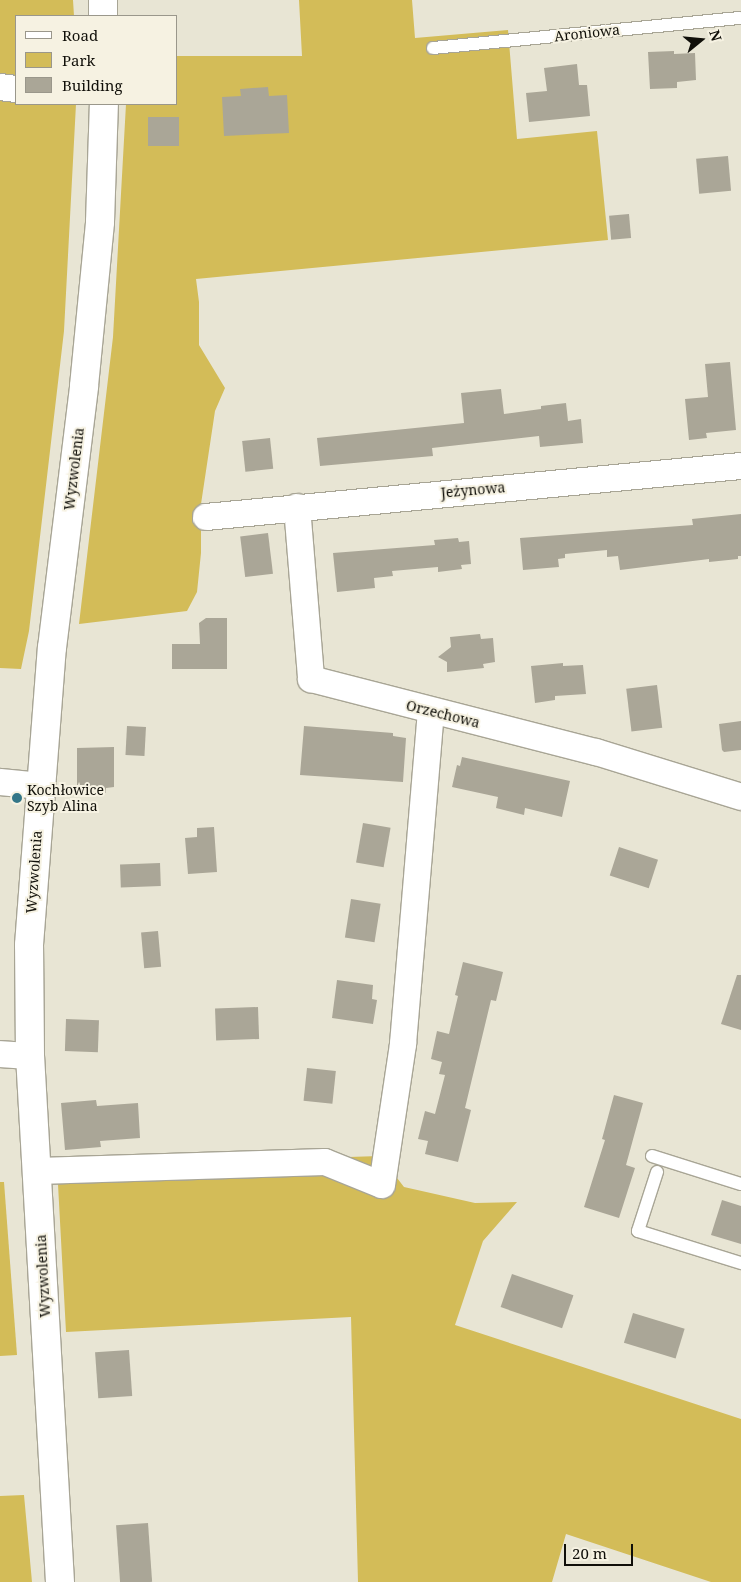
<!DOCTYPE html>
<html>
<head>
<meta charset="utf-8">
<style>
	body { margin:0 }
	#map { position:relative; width:741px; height:1582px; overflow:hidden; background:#e8e5d4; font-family:"Noto Serif",serif }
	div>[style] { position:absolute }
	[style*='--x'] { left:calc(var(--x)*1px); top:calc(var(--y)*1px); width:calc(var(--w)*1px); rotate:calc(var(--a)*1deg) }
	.green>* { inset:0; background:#d3bc58 }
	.building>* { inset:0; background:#aaa697; transform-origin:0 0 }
	.roads { filter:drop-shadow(1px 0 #a8a595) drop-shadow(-1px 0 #a8a595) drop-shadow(0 1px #a8a595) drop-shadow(0 -1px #a8a595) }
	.service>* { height:12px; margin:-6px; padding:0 6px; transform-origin:6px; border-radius:6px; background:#fff }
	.minor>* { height:26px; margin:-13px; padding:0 13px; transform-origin:13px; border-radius:13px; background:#fff }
	.tertiary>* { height:28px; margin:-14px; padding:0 14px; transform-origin:14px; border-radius:14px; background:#fff }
	.dots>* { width:14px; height:14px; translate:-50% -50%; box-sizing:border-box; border:2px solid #f6f2e2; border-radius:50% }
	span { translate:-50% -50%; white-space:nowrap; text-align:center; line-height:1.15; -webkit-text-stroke:4px #f6f2e2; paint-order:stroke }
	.street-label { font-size:14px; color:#100f09 }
	.poi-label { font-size:14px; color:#100f09 }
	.left { translate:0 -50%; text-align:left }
	.legend { position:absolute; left:15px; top:15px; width:162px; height:90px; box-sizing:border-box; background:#f6f2e2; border:1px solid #9a978b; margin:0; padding:6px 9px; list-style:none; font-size:15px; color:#100f09 }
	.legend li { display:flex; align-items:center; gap:10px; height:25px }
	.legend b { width:25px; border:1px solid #9a978b }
	.north { position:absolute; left:676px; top:15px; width:50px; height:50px; -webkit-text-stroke:4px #f6f2e2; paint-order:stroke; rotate:73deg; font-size:14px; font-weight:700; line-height:20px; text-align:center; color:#100f09 }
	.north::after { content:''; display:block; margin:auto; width:18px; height:22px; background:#100f09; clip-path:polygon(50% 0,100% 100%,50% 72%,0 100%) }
	.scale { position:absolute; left:564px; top:1544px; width:69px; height:22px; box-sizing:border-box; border:2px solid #100f09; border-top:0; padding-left:6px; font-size:15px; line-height:18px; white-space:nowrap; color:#100f09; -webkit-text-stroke:4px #f6f2e2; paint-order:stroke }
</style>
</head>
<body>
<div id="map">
	<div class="green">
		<div style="clip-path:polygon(0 0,73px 0,74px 16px,16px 16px,16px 104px,76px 104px,64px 331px,29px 631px,21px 669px,0 668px)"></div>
		<div style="clip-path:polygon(299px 0,412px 0,415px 38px,508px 30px,517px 139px,597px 131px,608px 240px,196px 279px,199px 302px,199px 345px,225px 388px,215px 411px,201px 504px,201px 553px,197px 592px,187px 611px,79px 624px,113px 337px,126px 104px,176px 104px,176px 56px,302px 56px)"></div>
		<div style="clip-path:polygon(380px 1156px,404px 1187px,475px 1203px,517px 1202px,483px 1241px,455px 1325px,741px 1419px,741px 1582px,711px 1582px,566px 1534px,552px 1582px,358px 1582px,351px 1317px,66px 1332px,57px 1166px)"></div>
		<div style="clip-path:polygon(0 1182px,4px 1182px,17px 1355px,0 1356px)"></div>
		<div style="clip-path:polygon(24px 1495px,32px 1582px,0 1582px,0 1496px)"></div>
	</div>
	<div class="building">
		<div style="clip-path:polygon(674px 51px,674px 54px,695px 53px,696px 80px,677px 82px,677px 88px,650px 89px,648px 52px)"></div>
		<div style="clip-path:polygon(577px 64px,579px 85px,587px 85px,590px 116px,529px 122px,526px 93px,547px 91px,544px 68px)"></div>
		<div style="clip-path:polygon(268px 87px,269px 96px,287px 95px,289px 133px,224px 136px,222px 97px,241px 96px,240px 89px)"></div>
		<div style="left:179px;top:117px;width:29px;height:31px;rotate:90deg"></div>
		<div style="left:728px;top:156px;width:35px;height:32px;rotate:85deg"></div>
		<div style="left:629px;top:214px;width:24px;height:20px;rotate:85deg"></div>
		<div style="clip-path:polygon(730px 362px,736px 430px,706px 433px,707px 438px,689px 440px,685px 399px,708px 397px,705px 364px)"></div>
		<div style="clip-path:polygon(501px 389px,504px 414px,541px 409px,541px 406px,566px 403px,568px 421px,581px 419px,583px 443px,540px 447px,539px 436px,432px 448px,433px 456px,320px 466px,317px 438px,464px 423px,461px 393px)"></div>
		<div style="left:270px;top:438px;width:31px;height:28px;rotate:84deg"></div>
		<div style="clip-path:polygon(741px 514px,741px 556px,738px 556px,738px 559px,709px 562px,709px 559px,620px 570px,618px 556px,607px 557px,607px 550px,565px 554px,565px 558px,558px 559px,559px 567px,523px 570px,520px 538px,693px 525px,692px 519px)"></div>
		<div style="left:268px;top:533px;width:41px;height:28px;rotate:83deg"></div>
		<div style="clip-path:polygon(458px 538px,459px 542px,469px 541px,471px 564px,461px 565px,462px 569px,438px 572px,438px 567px,392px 571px,393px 576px,374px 578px,375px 588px,337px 592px,333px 553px,435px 545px,434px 540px)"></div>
		<div style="clip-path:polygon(206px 618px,227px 618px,227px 669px,172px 669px,172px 644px,200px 644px,199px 623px)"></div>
		<div style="clip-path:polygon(480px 634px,481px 639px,493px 638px,495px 662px,483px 664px,484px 668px,447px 672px,447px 662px,438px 657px,451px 647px,450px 637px)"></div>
		<div style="clip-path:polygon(563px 663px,563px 666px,583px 665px,586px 694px,555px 696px,555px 700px,535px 703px,531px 666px)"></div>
		<div style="left:657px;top:685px;width:43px;height:31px;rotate:83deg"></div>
		<div style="clip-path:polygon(741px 721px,741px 750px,724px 752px,722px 750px,719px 724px)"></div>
		<div style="left:127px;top:726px;width:19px;height:29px;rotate:3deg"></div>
		<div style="clip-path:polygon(304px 726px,393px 733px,393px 736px,406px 738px,403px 782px,300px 775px)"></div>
		<div style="clip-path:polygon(114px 747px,114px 787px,106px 788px,106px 793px,77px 793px,77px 748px)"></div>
		<div style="clip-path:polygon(462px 757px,570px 781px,562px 817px,525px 808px,524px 815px,496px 808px,498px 797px,452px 787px,457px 765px,460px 766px)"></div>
		<div style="left:363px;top:823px;width:28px;height:40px;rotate:10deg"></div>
		<div style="clip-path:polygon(214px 827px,217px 872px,188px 874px,185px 838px,197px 837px,197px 828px)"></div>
		<div style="left:619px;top:847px;width:41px;height:30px;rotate:18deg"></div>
		<div style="left:160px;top:863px;width:23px;height:40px;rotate:88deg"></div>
		<div style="left:351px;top:899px;width:30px;height:39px;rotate:9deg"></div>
		<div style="left:158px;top:931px;width:36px;height:17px;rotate:85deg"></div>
		<div style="clip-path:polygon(463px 962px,503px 972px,496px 1001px,491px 1000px,465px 1108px,471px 1110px,458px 1162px,425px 1154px,428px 1141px,418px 1139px,425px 1111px,435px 1114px,445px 1075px,439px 1074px,442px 1062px,431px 1059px,437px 1031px,449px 1034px,458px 996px,455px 995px)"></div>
		<div style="clip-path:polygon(737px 975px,741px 975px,741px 1030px,721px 1024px)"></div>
		<div style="clip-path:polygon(337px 980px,373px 985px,372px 999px,377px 1000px,373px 1024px,332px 1018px)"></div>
		<div style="left:258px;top:1007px;width:32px;height:43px;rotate:88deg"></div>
		<div style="left:66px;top:1019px;width:33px;height:32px;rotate:2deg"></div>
		<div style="left:307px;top:1068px;width:29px;height:33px;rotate:6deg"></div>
		<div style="clip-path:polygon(614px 1095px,643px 1103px,626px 1165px,635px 1168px,619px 1218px,584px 1207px,605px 1140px,602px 1139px)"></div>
		<div style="clip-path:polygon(96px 1100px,97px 1106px,138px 1103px,140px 1138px,100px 1141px,101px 1147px,65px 1150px,61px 1103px)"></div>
		<div style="clip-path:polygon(722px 1200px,741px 1206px,741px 1244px,711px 1235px)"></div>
		<div style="left:512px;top:1274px;width:65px;height:35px;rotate:19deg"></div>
		<div style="left:633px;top:1313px;width:54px;height:31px;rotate:17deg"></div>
		<div style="left:129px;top:1350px;width:46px;height:34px;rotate:86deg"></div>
		<div style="left:148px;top:1523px;width:59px;height:32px;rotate:86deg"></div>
	</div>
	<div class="roads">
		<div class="service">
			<div style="--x:433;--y:48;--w:309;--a:-5.6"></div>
			<div style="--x:652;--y:1156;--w:93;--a:17.5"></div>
			<div style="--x:657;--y:1172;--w:62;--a:107.9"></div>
			<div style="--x:638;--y:1231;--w:108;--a:17.3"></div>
		</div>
		<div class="minor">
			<div style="--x:0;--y:87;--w:16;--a:7"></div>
			<div style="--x:297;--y:507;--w:173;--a:85.3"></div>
			<div style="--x:311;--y:679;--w:294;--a:14.4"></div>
			<div style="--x:596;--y:752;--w:152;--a:17.2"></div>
			<div style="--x:206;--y:517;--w:537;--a:-5.45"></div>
			<div style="--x:0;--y:782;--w:41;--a:5.6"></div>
			<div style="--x:0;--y:1054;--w:30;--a:4"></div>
			<div style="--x:38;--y:1171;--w:287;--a:-1.8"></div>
			<div style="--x:325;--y:1162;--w:61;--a:22"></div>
			<div style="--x:382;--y:1185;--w:143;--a:-81.5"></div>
			<div style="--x:403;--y:1044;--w:334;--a:-85.2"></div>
		</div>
		<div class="tertiary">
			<div style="--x:103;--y:0;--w:16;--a:90"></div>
			<div style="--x:60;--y:1582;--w:527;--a:-93.26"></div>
			<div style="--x:30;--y:1056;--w:111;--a:-90.5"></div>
			<div style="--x:29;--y:945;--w:298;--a:-85.6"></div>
			<div style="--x:52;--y:648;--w:264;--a:-83"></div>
			<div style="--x:84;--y:386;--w:165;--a:-84.4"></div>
			<div style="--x:100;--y:222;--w:118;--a:-88.1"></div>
		</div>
	</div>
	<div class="dots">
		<div style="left:17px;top:798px;background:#347688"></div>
	</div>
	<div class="street-label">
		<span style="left:587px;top:33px;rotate:-6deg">Aroniowa</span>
		<span style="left:74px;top:469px;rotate:-83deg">Wyzwolenia</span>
		<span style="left:473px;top:490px;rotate:-5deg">Jeżynowa</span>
		<span style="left:443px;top:714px;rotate:14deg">Orzechowa</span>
		<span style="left:34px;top:872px;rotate:-86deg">Wyzwolenia</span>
		<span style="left:43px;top:1276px;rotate:-93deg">Wyzwolenia</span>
	</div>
	<div class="poi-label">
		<span class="left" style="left:27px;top:798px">Kochłowice<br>Szyb Alina</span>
	</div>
	<ul class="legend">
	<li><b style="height:6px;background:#fff"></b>Road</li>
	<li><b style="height:14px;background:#d3bc58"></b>Park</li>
	<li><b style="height:14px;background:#aaa697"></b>Building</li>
	</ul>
	<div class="north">N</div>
	<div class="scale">20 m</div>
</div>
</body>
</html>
